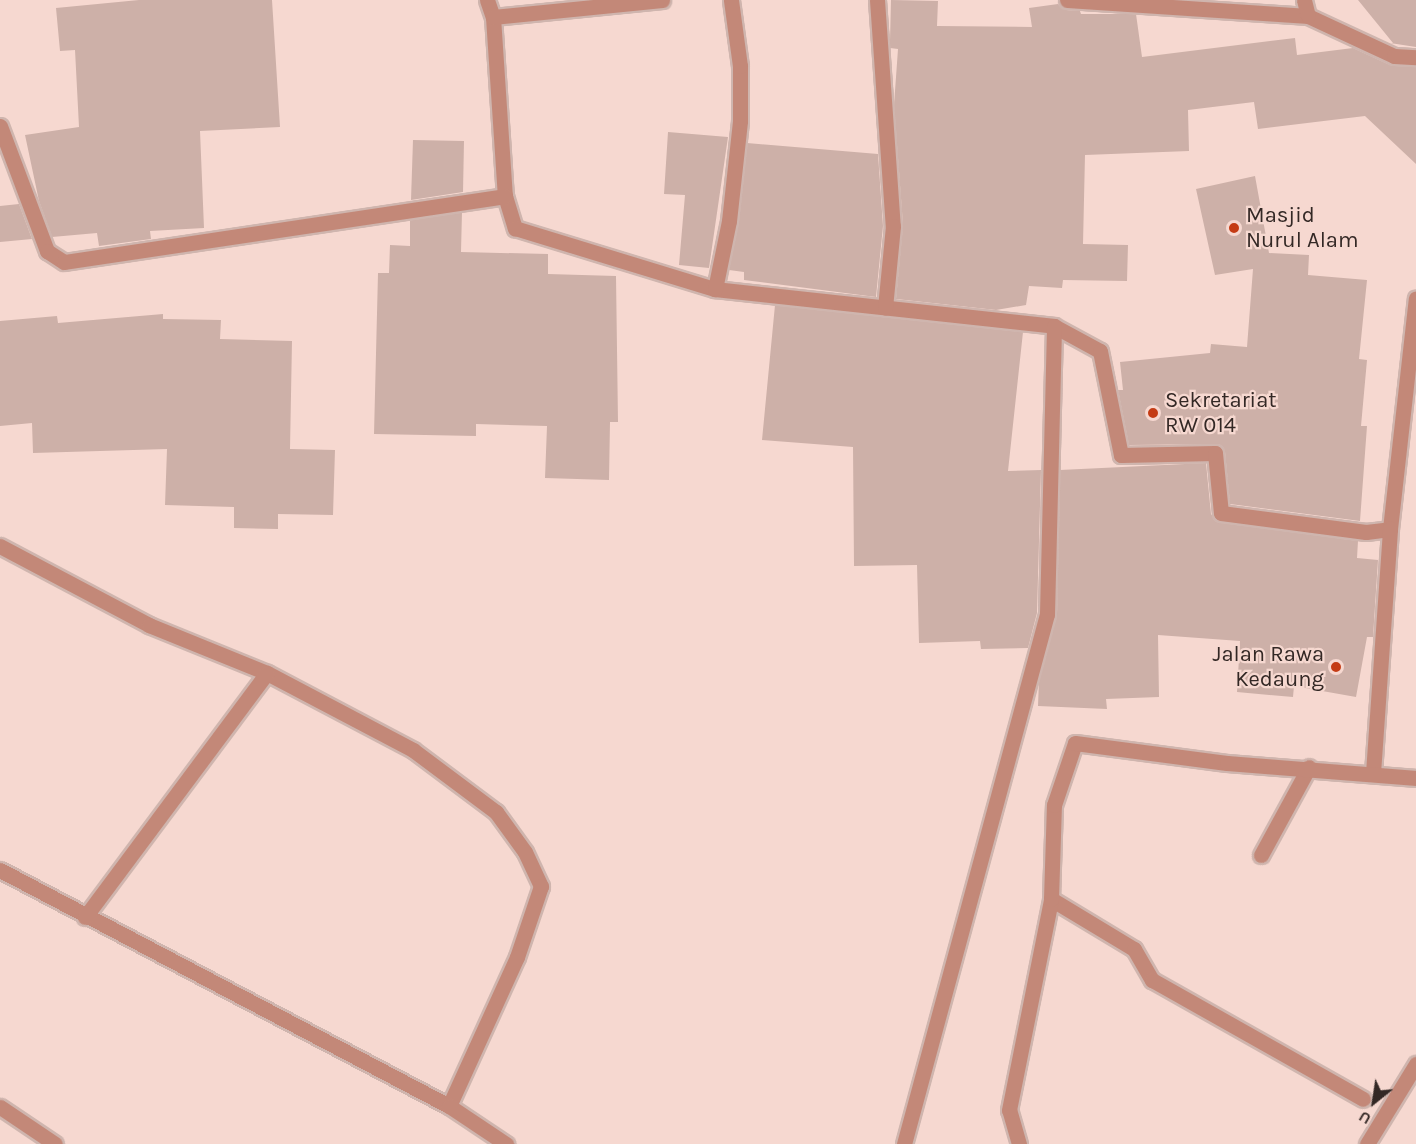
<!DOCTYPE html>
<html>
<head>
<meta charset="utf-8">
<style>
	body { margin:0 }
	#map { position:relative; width:1416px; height:1144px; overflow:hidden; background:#f6d8d0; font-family:Karla,sans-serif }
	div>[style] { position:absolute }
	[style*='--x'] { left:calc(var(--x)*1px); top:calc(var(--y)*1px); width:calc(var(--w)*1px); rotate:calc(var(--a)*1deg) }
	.building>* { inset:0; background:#cdb0a8 }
	.roads { filter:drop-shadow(2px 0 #cfb5ae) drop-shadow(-2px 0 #cfb5ae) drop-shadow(0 2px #cfb5ae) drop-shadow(0 -2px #cfb5ae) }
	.minor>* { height:15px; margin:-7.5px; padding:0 7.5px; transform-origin:7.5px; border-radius:7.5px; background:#c38878 }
	.dots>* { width:16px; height:16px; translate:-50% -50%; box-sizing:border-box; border:3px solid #f6d8d0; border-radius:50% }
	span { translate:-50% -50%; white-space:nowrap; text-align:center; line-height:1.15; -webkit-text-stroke:4.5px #f6d8d0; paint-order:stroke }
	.poi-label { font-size:22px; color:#332825 }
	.left { translate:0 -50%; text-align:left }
	.right { translate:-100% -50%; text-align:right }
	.north { position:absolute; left:1344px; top:1072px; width:60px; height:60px; -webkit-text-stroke:4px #f6d8d0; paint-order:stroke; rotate:210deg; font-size:16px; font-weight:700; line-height:24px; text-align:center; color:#332825 }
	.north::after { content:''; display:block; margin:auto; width:21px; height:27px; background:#332825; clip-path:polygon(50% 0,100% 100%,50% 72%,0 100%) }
</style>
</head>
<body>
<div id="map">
	<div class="building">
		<div style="clip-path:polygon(139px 0,272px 0,280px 127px,200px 131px,204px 228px,150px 231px,151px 239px,99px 246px,97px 233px,52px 237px,39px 201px,25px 135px,79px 127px,75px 50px,60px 51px,56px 8px)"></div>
		<div style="clip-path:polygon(891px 0,938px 1px,937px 26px,1032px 27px,1029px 8px,1058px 4px,1066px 10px,1080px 11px,1081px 14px,1136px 14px,1142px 57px,1295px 38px,1297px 55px,1353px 48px,1390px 65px,1416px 67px,1416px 164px,1365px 116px,1258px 129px,1254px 102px,1188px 110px,1189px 151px,1085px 155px,1083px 244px,1128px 245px,1127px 281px,1063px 280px,1062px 288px,1029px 286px,1026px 305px,996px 310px,896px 299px,903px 225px,894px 105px,898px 49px,890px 48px,890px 40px)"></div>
		<div style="clip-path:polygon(1358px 0,1416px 0,1416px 47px,1390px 43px,1393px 43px)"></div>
		<div style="clip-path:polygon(668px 132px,728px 137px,709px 268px,679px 265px,685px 195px,664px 194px)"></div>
		<div style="clip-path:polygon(413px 140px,464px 141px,463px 192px,411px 200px)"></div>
		<div style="clip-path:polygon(747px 143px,878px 154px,883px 226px,876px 297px,744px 280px,744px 272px,729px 270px)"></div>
		<div style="clip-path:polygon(1255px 176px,1269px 253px,1309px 255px,1308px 275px,1367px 280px,1359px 359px,1367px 360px,1361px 426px,1367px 426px,1360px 521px,1230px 504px,1225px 452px,1219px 444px,1129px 445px,1118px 390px,1123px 390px,1120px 362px,1210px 353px,1211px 344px,1247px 347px,1253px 269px,1215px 275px,1196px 189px)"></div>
		<div style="clip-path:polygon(19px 204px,32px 239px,0 242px,0 206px)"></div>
		<div style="clip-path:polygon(462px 212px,461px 252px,548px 254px,548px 274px,616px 276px,618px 422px,610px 422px,609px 480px,545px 478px,547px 426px,476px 424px,476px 436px,374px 434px,378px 273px,389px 273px,390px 245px,410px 246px,410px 220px)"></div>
		<div style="clip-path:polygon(775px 305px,1023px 332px,1008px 471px,1041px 470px,1037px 613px,1028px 648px,981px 649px,980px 641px,919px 643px,917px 565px,854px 566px,853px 447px,762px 440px)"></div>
		<div style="clip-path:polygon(163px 314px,163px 319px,221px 320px,220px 339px,292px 341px,290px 449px,335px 450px,333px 515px,278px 514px,278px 529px,234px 528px,234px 507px,165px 505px,167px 449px,33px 453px,32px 423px,0 426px,0 321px,57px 316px,58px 323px)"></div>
		<div style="clip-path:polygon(1206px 463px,1211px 514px,1216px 521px,1358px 541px,1357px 558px,1378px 560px,1373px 637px,1367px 637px,1356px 697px,1294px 686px,1293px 697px,1237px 692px,1240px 641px,1158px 635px,1159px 697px,1106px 699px,1107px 709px,1038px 706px,1039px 680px,1057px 614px,1060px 470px)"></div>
	</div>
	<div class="roads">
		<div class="minor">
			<div style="--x:487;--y:0;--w:18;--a:71"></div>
			<div style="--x:493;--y:17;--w:179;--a:86.2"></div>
			<div style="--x:505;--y:196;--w:34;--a:73"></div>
			<div style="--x:515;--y:228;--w:209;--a:17"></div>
			<div style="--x:715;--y:289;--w:341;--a:6.2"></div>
			<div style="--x:1054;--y:326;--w:52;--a:28.5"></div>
			<div style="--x:1100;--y:351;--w:106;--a:78.6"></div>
			<div style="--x:1121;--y:455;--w:94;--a:-1.2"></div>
			<div style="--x:1215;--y:453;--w:60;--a:84.3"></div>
			<div style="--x:1221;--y:513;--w:146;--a:7.5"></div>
			<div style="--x:1366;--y:532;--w:24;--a:-7"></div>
			<div style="--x:1390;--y:529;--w:232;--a:-83.6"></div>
			<div style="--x:877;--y:0;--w:227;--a:86"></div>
			<div style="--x:893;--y:226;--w:82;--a:95.6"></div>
			<div style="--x:1067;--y:0;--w:242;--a:3.8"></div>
			<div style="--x:1308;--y:16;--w:95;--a:24.9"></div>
			<div style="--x:1394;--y:56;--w:22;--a:3"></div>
			<div style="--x:1304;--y:0;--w:16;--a:76"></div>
			<div style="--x:493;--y:17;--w:170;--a:-5.7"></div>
			<div style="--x:0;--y:126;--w:134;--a:69.4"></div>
			<div style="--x:47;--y:251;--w:20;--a:33"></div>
			<div style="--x:64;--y:262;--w:446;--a:-8.5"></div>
			<div style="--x:715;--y:289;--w:69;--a:-78.4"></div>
			<div style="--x:729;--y:221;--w:101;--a:-83.7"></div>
			<div style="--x:740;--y:121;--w:55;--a:-90"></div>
			<div style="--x:740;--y:66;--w:67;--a:-97.8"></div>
			<div style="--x:0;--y:546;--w:169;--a:27.9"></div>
			<div style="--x:149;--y:625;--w:127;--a:22.1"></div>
			<div style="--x:267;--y:673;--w:165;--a:27.8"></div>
			<div style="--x:413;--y:750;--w:104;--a:36.8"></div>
			<div style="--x:496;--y:812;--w:49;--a:54.1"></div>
			<div style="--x:525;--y:852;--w:38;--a:65"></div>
			<div style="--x:541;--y:886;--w:75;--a:108.7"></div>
			<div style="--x:517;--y:957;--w:164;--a:114.5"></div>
			<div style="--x:1373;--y:773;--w:245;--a:-86"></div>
			<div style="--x:1261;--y:855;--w:100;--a:-61.4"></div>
			<div style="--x:0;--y:870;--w:507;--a:27.73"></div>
			<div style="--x:449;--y:1106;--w:69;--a:33.7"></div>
			<div style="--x:1051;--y:899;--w:97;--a:31.1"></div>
			<div style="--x:1134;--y:949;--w:36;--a:60"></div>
			<div style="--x:1152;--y:980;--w:242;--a:29.4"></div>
			<div style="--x:85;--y:917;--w:304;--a:-53.3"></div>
			<div style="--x:0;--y:1107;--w:66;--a:33.9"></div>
			<div style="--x:904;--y:1144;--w:549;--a:-74.9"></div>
			<div style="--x:1047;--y:614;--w:288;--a:-88.6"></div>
			<div style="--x:1019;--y:1144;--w:35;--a:-106"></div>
			<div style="--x:1009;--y:1110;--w:215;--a:-78.7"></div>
			<div style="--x:1051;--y:899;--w:94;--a:-88.2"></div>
			<div style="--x:1054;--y:805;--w:65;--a:-71.3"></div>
			<div style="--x:1075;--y:743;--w:153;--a:7.5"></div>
			<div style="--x:1227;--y:763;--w:190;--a:4.5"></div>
			<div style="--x:1367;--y:1144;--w:94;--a:-58.5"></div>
		</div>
	</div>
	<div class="dots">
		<div style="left:1234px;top:228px;background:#c43b14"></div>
		<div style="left:1153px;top:413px;background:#c43b14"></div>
		<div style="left:1336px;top:667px;background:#c43b14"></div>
	</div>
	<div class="poi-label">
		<span class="left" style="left:1246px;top:228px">Masjid<br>Nurul Alam</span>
		<span class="left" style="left:1165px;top:413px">Sekretariat<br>RW 014</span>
		<span class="right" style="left:1324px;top:667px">Jalan Rawa<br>Kedaung</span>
	</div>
	<div class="north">U</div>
</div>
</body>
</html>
